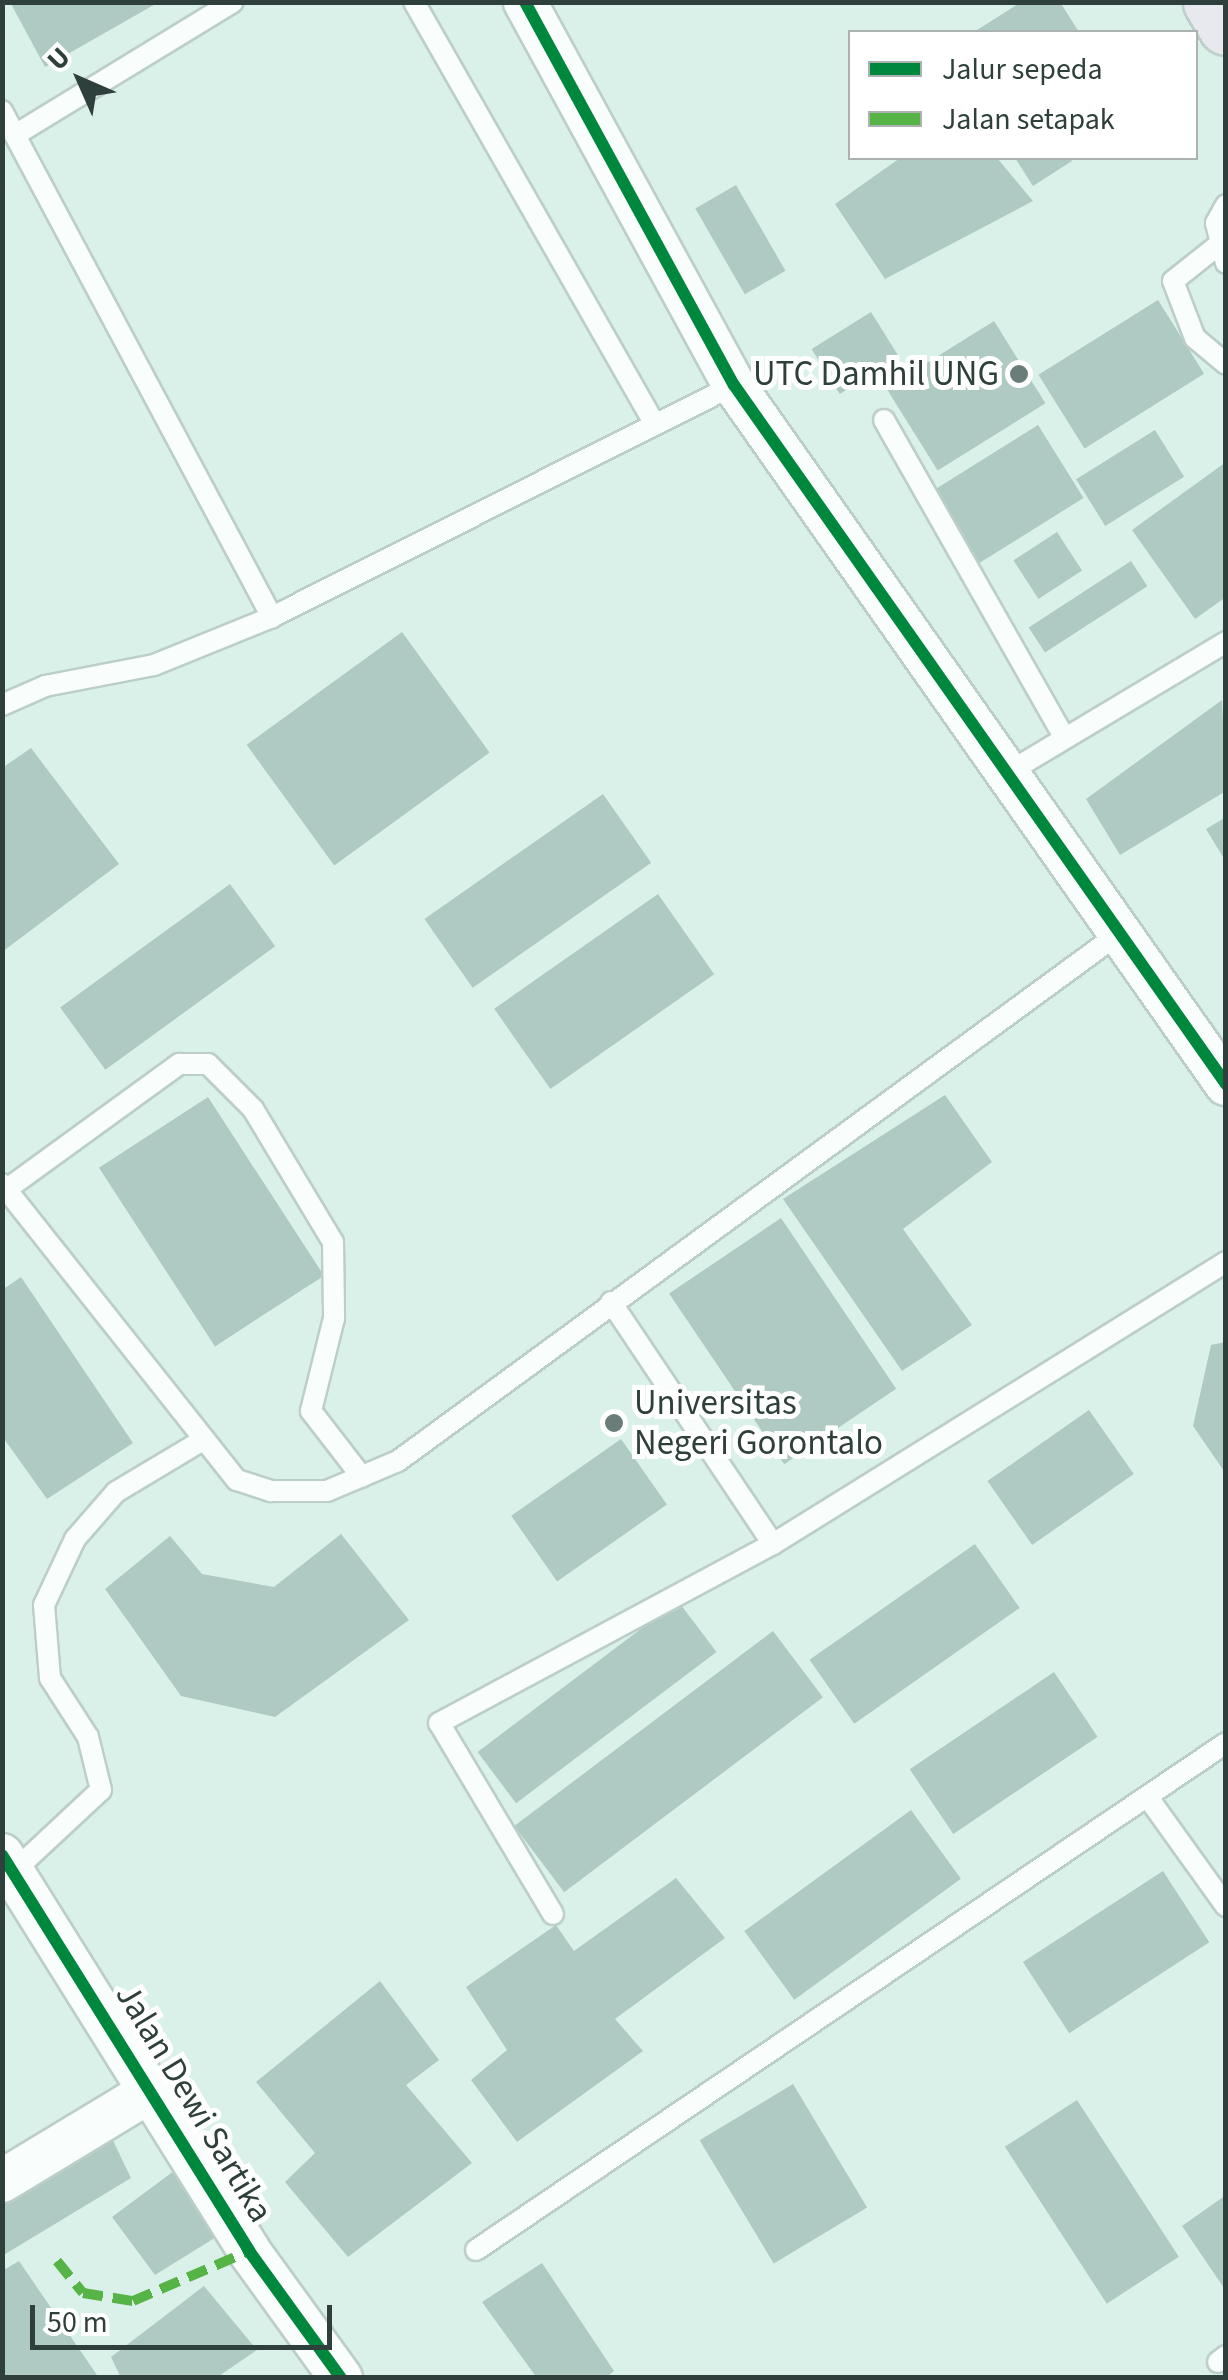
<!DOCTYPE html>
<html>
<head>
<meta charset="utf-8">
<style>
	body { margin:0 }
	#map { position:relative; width:1228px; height:2380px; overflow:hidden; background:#daf1ea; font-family:"Source Sans 3",sans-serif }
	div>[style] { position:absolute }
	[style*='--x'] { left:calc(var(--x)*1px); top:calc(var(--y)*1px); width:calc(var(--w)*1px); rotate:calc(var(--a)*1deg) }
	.building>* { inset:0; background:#afcac2; transform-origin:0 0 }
	.roads { filter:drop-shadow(2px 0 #bccec8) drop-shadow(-2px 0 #bccec8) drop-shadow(0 2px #bccec8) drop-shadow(0 -2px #bccec8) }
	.lane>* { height:20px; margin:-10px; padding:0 10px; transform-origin:10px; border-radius:10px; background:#f9fdfc }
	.street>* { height:42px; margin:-21px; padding:0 21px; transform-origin:21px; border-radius:21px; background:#f9fdfc }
	.primary>* { height:55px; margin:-27.5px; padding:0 27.5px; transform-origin:27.5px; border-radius:27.5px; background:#e8e9ee }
	.quiet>* { height:10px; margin-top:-5px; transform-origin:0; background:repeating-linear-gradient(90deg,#56b346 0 20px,transparent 0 30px) }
	.cycleway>* { height:12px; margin:-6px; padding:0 6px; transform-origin:6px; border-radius:6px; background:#00873e }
	.dots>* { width:28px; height:28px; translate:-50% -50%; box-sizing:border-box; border:5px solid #fff; border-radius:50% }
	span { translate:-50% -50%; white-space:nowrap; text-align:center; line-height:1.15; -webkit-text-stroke:10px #fff; paint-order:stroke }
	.poi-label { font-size:35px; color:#2f3f3b }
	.right { translate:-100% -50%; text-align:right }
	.left { translate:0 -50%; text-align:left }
	.street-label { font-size:35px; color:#2f3f3b }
	.frame { position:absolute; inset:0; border:5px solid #2f3f3b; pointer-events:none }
	.legend { position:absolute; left:848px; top:30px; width:350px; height:130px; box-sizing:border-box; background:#fff; border:2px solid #acb2b1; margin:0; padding:12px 18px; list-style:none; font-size:30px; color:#2f3f3b }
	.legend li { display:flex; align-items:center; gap:20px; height:50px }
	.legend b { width:50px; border:2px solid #acb2b1 }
	.north { position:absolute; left:30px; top:30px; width:100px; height:100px; -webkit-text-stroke:8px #fff; paint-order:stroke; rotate:315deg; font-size:28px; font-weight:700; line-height:40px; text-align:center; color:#2f3f3b }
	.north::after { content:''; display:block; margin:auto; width:35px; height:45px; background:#2f3f3b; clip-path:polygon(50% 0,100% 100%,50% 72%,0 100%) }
	.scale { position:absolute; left:30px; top:2305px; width:302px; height:45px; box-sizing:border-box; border:5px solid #2f3f3b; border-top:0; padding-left:12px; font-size:30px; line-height:35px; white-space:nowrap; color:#2f3f3b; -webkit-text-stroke:8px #fff; paint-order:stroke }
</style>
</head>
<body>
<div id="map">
	<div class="building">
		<div style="clip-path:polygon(10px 2px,159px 2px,45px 67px)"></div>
		<div style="clip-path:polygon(1021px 2px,1060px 2px,1079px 32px,974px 32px)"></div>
		<div style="clip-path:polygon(900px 158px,997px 158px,1033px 201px,885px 279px,835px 204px)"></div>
		<div style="clip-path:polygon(1015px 158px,1070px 158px,1072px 161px,1033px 186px)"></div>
		<div style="left:736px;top:185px;width:99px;height:47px;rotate:60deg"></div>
		<div style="left:1158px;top:300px;width:87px;height:141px;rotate:58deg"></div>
		<div style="left:871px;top:312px;width:53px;height:70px;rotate:58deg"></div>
		<div style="left:994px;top:321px;width:97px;height:127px;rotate:58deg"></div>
		<div style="left:1038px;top:425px;width:86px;height:123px;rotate:58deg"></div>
		<div style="left:1155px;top:430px;width:55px;height:93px;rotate:58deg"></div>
		<div style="clip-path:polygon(1226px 462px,1226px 597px,1195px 619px,1132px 530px)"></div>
		<div style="left:1057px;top:532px;width:46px;height:52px;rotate:57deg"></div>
		<div style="left:1131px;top:561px;width:30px;height:122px;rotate:57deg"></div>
		<div style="left:402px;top:632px;width:149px;height:192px;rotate:54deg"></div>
		<div style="clip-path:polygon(1222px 700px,1226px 791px,1120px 855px,1086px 799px)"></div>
		<div style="clip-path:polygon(31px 748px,119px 864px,2px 952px,2px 768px)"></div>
		<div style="left:603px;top:794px;width:84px;height:218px;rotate:55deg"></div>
		<div style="clip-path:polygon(1226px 817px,1226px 862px,1206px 829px)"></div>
		<div style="left:230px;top:884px;width:77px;height:210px;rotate:54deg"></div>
		<div style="left:658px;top:894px;width:98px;height:200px;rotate:55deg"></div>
		<div style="clip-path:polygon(945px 1095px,992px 1162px,903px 1229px,972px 1325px,902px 1371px,783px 1199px)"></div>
		<div style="left:208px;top:1097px;width:213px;height:130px;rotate:57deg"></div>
		<div style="left:781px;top:1218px;width:206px;height:135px;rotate:56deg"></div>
		<div style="clip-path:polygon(21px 1277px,133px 1443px,47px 1499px,2px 1436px,2px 1290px)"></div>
		<div style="clip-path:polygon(1226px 1342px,1226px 1474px,1193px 1426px,1211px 1345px)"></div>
		<div style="left:1089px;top:1410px;width:78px;height:124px;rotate:55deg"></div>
		<div style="left:621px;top:1439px;width:80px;height:134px;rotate:55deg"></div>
		<div style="clip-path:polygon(341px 1534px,409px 1620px,275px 1717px,181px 1696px,105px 1589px,170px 1536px,202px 1574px,274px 1587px)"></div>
		<div style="left:975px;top:1544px;width:78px;height:202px;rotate:55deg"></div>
		<div style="left:678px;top:1601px;width:64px;height:251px;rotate:53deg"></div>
		<div style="left:773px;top:1631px;width:83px;height:324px;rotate:53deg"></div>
		<div style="left:1054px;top:1672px;width:78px;height:174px;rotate:56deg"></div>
		<div style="left:911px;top:1810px;width:85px;height:206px;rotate:54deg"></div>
		<div style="left:1163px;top:1871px;width:85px;height:167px;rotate:57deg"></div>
		<div style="clip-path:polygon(676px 1878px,725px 1938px,615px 2019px,643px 2051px,517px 2142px,471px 2080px,507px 2050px,466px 1987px,556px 1925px,574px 1951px)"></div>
		<div style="clip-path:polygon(380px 1981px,439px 2060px,406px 2085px,472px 2163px,348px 2257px,285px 2182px,315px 2153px,256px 2082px)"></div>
		<div style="left:793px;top:2084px;width:144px;height:109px;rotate:59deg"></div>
		<div style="left:1077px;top:2100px;width:187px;height:86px;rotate:57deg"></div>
		<div style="clip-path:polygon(107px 2128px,131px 2178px,2px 2256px,2px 2193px)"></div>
		<div style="clip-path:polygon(182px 2165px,221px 2234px,155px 2275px,112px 2217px)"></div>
		<div style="clip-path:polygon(1226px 2195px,1226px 2291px,1182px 2226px)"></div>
		<div style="clip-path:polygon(19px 2261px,99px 2378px,2px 2378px,2px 2271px)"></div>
		<div style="clip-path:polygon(542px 2263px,614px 2371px,605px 2378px,537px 2378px,482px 2302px)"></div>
		<div style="clip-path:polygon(204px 2286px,257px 2350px,216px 2378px,121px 2378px,111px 2357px)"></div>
	</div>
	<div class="roads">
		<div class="lane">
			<div style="--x:414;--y:2;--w:484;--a:60.3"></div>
			<div style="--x:2;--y:111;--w:574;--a:61.92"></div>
			<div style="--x:15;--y:135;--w:255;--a:-31.4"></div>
			<div style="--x:1226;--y:205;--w:21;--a:119"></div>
			<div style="--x:1216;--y:223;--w:41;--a:76"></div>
			<div style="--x:1217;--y:246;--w:56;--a:141.5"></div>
			<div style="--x:1173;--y:281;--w:61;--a:68.9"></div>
			<div style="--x:1195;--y:338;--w:40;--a:40"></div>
			<div style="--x:884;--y:420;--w:366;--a:60.4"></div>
			<div style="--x:2;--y:705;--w:47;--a:-23.8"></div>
			<div style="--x:45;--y:686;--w:111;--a:-10.9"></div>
			<div style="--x:154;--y:665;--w:127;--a:-22.1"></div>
			<div style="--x:272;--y:617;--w:517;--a:-26.66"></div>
			<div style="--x:1009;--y:772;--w:253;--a:-30.9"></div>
			<div style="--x:2;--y:1184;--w:378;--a:51.6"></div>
			<div style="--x:237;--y:1480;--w:36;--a:18"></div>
			<div style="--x:271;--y:1491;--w:56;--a:0"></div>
			<div style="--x:327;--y:1491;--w:77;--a:-22.9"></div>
			<div style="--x:398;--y:1461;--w:896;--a:-36.19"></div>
			<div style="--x:7;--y:1189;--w:213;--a:-36"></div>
			<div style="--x:179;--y:1064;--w:29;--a:0"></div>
			<div style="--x:208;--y:1064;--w:64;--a:45"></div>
			<div style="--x:253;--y:1109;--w:155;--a:59"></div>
			<div style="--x:333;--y:1242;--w:76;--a:89.2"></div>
			<div style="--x:334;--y:1318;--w:96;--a:103.9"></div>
			<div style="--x:311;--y:1411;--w:83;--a:52.3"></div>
			<div style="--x:611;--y:1302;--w:291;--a:56.2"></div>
			<div style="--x:773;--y:1544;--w:534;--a:-31.9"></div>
			<div style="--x:1149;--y:1799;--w:132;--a:54.3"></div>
			<div style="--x:13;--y:1872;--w:120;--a:-43"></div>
			<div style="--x:101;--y:1790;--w:55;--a:-103.8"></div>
			<div style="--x:88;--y:1737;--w:70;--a:-122.8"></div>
			<div style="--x:50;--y:1678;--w:73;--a:-94.7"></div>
			<div style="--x:44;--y:1605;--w:73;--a:-64.8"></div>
			<div style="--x:75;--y:1539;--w:62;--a:-48.9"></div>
			<div style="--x:116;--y:1492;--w:101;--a:-30.9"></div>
			<div style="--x:553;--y:1914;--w:222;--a:-120.8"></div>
			<div style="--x:439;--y:1723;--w:379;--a:-28.2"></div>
			<div style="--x:476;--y:2250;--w:905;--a:-34.06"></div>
			<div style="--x:1218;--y:2362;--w:10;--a:-37"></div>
		</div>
		<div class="street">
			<div style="--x:525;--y:2;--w:436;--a:61.4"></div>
			<div style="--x:734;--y:385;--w:855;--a:54.86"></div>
			<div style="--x:2;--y:1855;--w:467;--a:58"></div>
			<div style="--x:249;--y:2251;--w:157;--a:54.1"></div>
			<div style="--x:2;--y:2181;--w:175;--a:-31.2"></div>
		</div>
		<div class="primary">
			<div style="--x:1211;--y:2;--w:29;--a:59"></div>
		</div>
	</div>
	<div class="quiet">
		<div style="--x:57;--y:2261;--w:41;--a:50.9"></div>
		<div style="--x:83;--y:2293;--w:51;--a:9.1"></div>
		<div style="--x:133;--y:2301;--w:126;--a:-23.3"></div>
	</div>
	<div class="cycleway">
		<div style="--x:525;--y:2;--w:436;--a:61.4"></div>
		<div style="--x:734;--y:385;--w:855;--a:54.86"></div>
		<div style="--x:2;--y:1855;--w:467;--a:58"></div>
		<div style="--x:249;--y:2251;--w:157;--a:54.1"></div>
	</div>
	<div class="dots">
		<div style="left:1019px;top:374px;background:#6b7d78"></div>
		<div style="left:614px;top:1423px;background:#6b7d78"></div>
	</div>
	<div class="poi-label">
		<span class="right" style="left:999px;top:374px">UTC Damhil UNG</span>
		<span class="left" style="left:634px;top:1423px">Universitas<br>Negeri Gorontalo</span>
	</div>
	<div class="street-label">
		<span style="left:194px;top:2103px;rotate:59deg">Jalan Dewi Sartika</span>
	</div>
	<div class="frame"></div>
	<ul class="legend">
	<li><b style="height:12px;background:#00873e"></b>Jalur sepeda</li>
	<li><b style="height:12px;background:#56b346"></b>Jalan setapak</li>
	</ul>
	<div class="north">U</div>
	<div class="scale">50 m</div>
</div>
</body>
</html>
